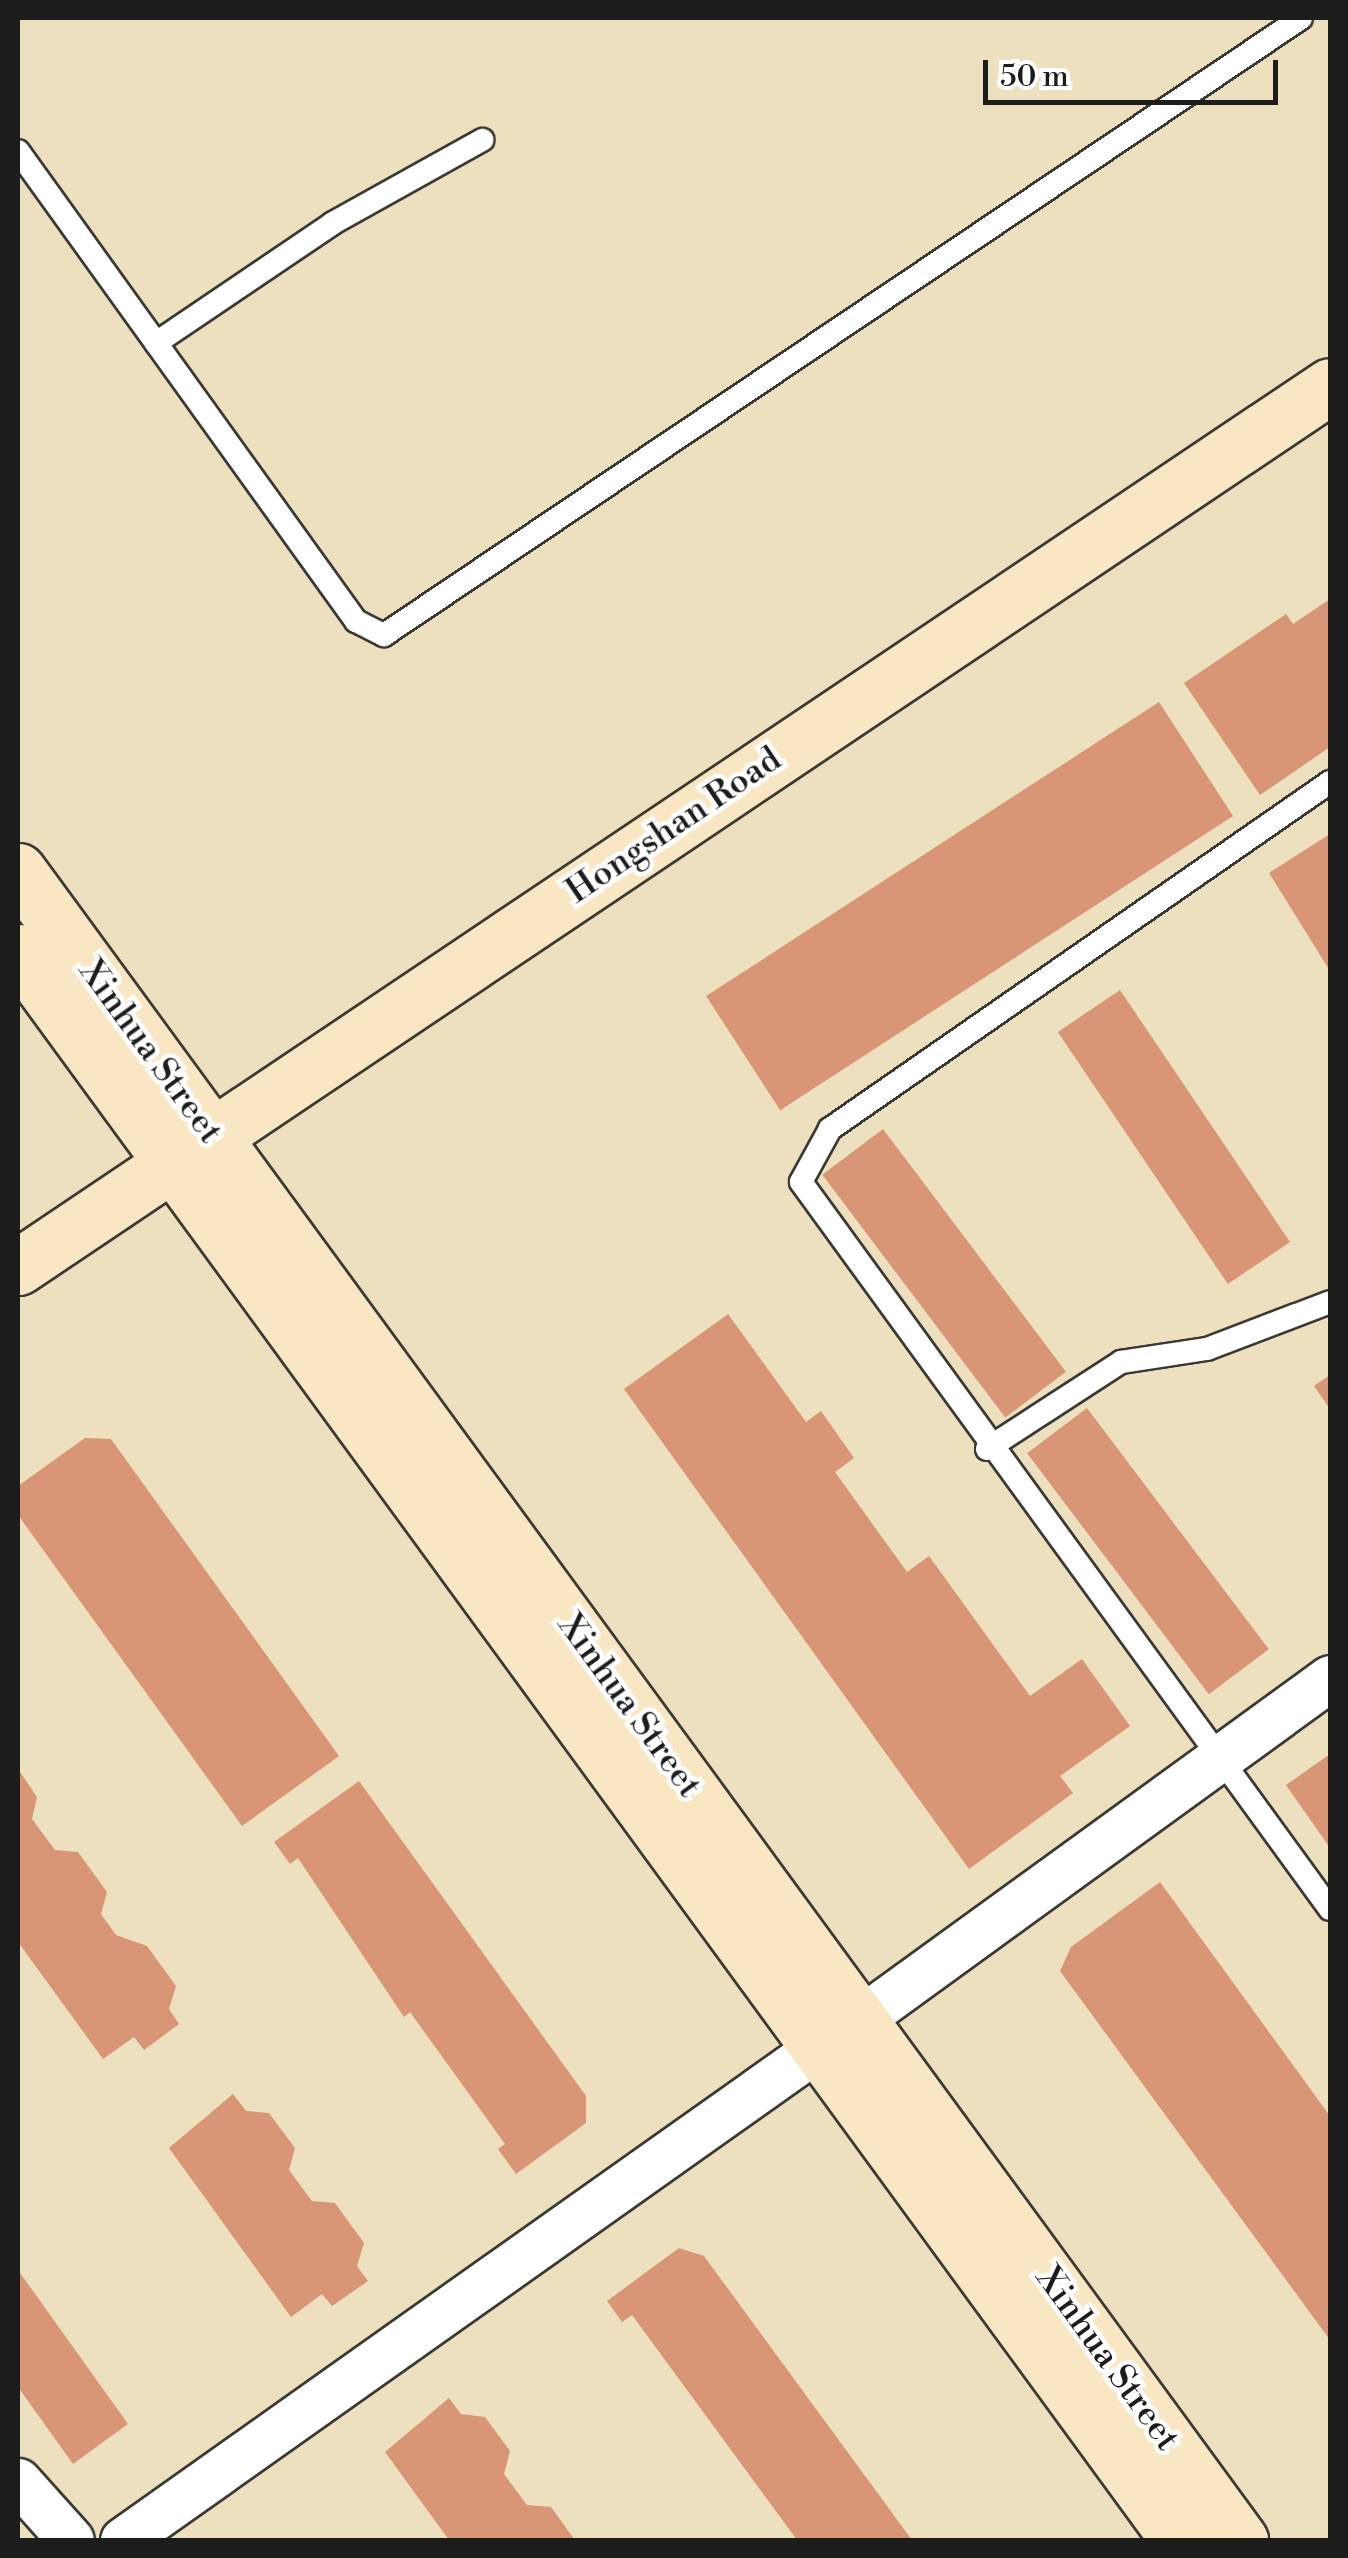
<!DOCTYPE html>
<html>
<head>
<meta charset="utf-8">
<style>
	body { margin:0 }
	#map { position:relative; width:1348px; height:2558px; overflow:hidden; background:#ede0be; font-family:"Libre Bodoni",serif }
	div>[style] { position:absolute }
	[style*='--x'] { left:calc(var(--x)*1px); top:calc(var(--y)*1px); width:calc(var(--w)*1px); rotate:calc(var(--a)*1deg) }
	.building>* { inset:0; background:#d99676; transform-origin:0 0 }
	.roads { filter:drop-shadow(2px 0 #3b3934) drop-shadow(-2px 0 #3b3934) drop-shadow(0 2px #3b3934) drop-shadow(0 -2px #3b3934) }
	.lane>* { height:22px; margin:-11px; padding:0 11px; transform-origin:11px; border-radius:11px; background:#fff }
	.street>* { height:45px; margin:-22.5px; padding:0 22.5px; transform-origin:22.5px; border-radius:22.5px; background:#fff }
	.secondary>* { height:55px; margin:-27.5px; padding:0 27.5px; transform-origin:27.5px; border-radius:27.5px; background:#f9e7c3 }
	span { translate:-50% -50%; white-space:nowrap; text-align:center; line-height:1.15; -webkit-text-stroke:9px #fff; paint-order:stroke }
	.street-label { font-size:35px; color:#1c1c1c }
	.frame { position:absolute; inset:0; border:20px solid #1c1c1c; pointer-events:none }
	.scale { position:absolute; left:983px; top:60px; width:295px; height:45px; box-sizing:border-box; border:5px solid #1c1c1c; border-top:0; padding-left:12px; font-size:30px; line-height:35px; white-space:nowrap; color:#1c1c1c; -webkit-text-stroke:8px #fff; paint-order:stroke }
</style>
</head>
<body>
<div id="map">
	<div class="building">
		<div style="clip-path:polygon(1330px 599px,1330px 747px,1260px 795px,1184px 683px,1286px 614px,1293px 624px)"></div>
		<div style="left:1159px;top:702px;width:136px;height:540px;rotate:57deg"></div>
		<div style="clip-path:polygon(1330px 834px,1330px 971px,1269px 873px)"></div>
		<div style="left:1120px;top:990px;width:304px;height:75px;rotate:56deg"></div>
		<div style="left:883px;top:1129px;width:304px;height:76px;rotate:53deg"></div>
		<div style="clip-path:polygon(728px 1314px,806px 1422px,821px 1411px,854px 1458px,835px 1472px,907px 1572px,929px 1556px,1030px 1696px,1082px 1659px,1130px 1726px,1060px 1776px,1073px 1793px,969px 1869px,624px 1389px)"></div>
		<div style="clip-path:polygon(1330px 1375px,1330px 1409px,1314px 1386px)"></div>
		<div style="left:1087px;top:1408px;width:302px;height:75px;rotate:53deg"></div>
		<div style="clip-path:polygon(85px 1438px,111px 1439px,339px 1756px,242px 1826px,18px 1515px,18px 1486px)"></div>
		<div style="clip-path:polygon(1330px 1754px,1330px 1848px,1286px 1785px)"></div>
		<div style="clip-path:polygon(18px 1769px,37px 1797px,32px 1819px,55px 1850px,78px 1852px,107px 1892px,101px 1914px,116px 1935px,147px 1946px,176px 1986px,169px 2009px,179px 2024px,144px 2050px,134px 2037px,103px 2059px,18px 1942px)"></div>
		<div style="clip-path:polygon(359px 1781px,586px 2096px,586px 2123px,516px 2174px,498px 2149px,505px 2144px,410px 2012px,404px 2017px,298px 1858px,290px 1864px,274px 1842px)"></div>
		<div style="clip-path:polygon(1160px 1882px,1330px 2116px,1330px 2340px,1060px 1971px,1071px 1947px)"></div>
		<div style="clip-path:polygon(233px 2094px,246px 2111px,269px 2113px,295px 2148px,289px 2170px,312px 2201px,335px 2203px,364px 2243px,357px 2266px,368px 2281px,332px 2306px,322px 2294px,291px 2317px,169px 2148px)"></div>
		<div style="clip-path:polygon(679px 2248px,704px 2256px,912px 2540px,797px 2540px,632px 2315px,622px 2322px,607px 2301px)"></div>
		<div style="clip-path:polygon(18px 2270px,128px 2424px,73px 2464px,18px 2387px)"></div>
		<div style="clip-path:polygon(449px 2398px,461px 2414px,485px 2417px,510px 2451px,504px 2474px,527px 2505px,551px 2507px,575px 2540px,449px 2540px,385px 2452px)"></div>
	</div>
	<div class="roads">
		<div class="lane">
			<div style="--x:18;--y:151;--w:579;--a:54.28"></div>
			<div style="--x:356;--y:621;--w:31;--a:27"></div>
			<div style="--x:384;--y:635;--w:1105;--a:-33.93"></div>
			<div style="--x:156;--y:343;--w:214;--a:-34.1"></div>
			<div style="--x:333;--y:223;--w:171;--a:-29.1"></div>
			<div style="--x:1330;--y:782;--w:609;--a:145.24"></div>
			<div style="--x:830;--y:1129;--w:60;--a:118.7"></div>
			<div style="--x:801;--y:1182;--w:899;--a:53.96"></div>
			<div style="--x:987;--y:1449;--w:160;--a:-33"></div>
			<div style="--x:1121;--y:1362;--w:87;--a:-8.6"></div>
			<div style="--x:1207;--y:1349;--w:132;--a:-20.9"></div>
		</div>
		<div class="street">
			<div style="--x:859;--y:2020;--w:582;--a:-35.98"></div>
			<div style="--x:18;--y:2481;--w:79;--a:48.1"></div>
			<div style="--x:123;--y:2540;--w:853;--a:-35.31"></div>
		</div>
		<div class="secondary">
			<div style="--x:18;--y:871;--w:2069;--a:53.79"></div>
			<div style="--x:18;--y:952;--w:1967;--a:53.83"></div>
			<div style="--x:18;--y:1267;--w:1580;--a:-33.88"></div>
		</div>
	</div>
	<div class="street-label">
		<span style="left:674px;top:826px;rotate:-34deg">Hongshan Road</span>
		<span style="left:150px;top:1052px;rotate:54deg">Xinhua Street</span>
		<span style="left:629px;top:1706px;rotate:54deg">Xinhua Street</span>
		<span style="left:1107px;top:2359px;rotate:54deg">Xinhua Street</span>
	</div>
	<div class="frame"></div>
	<div class="scale">50 m</div>
</div>
</body>
</html>
